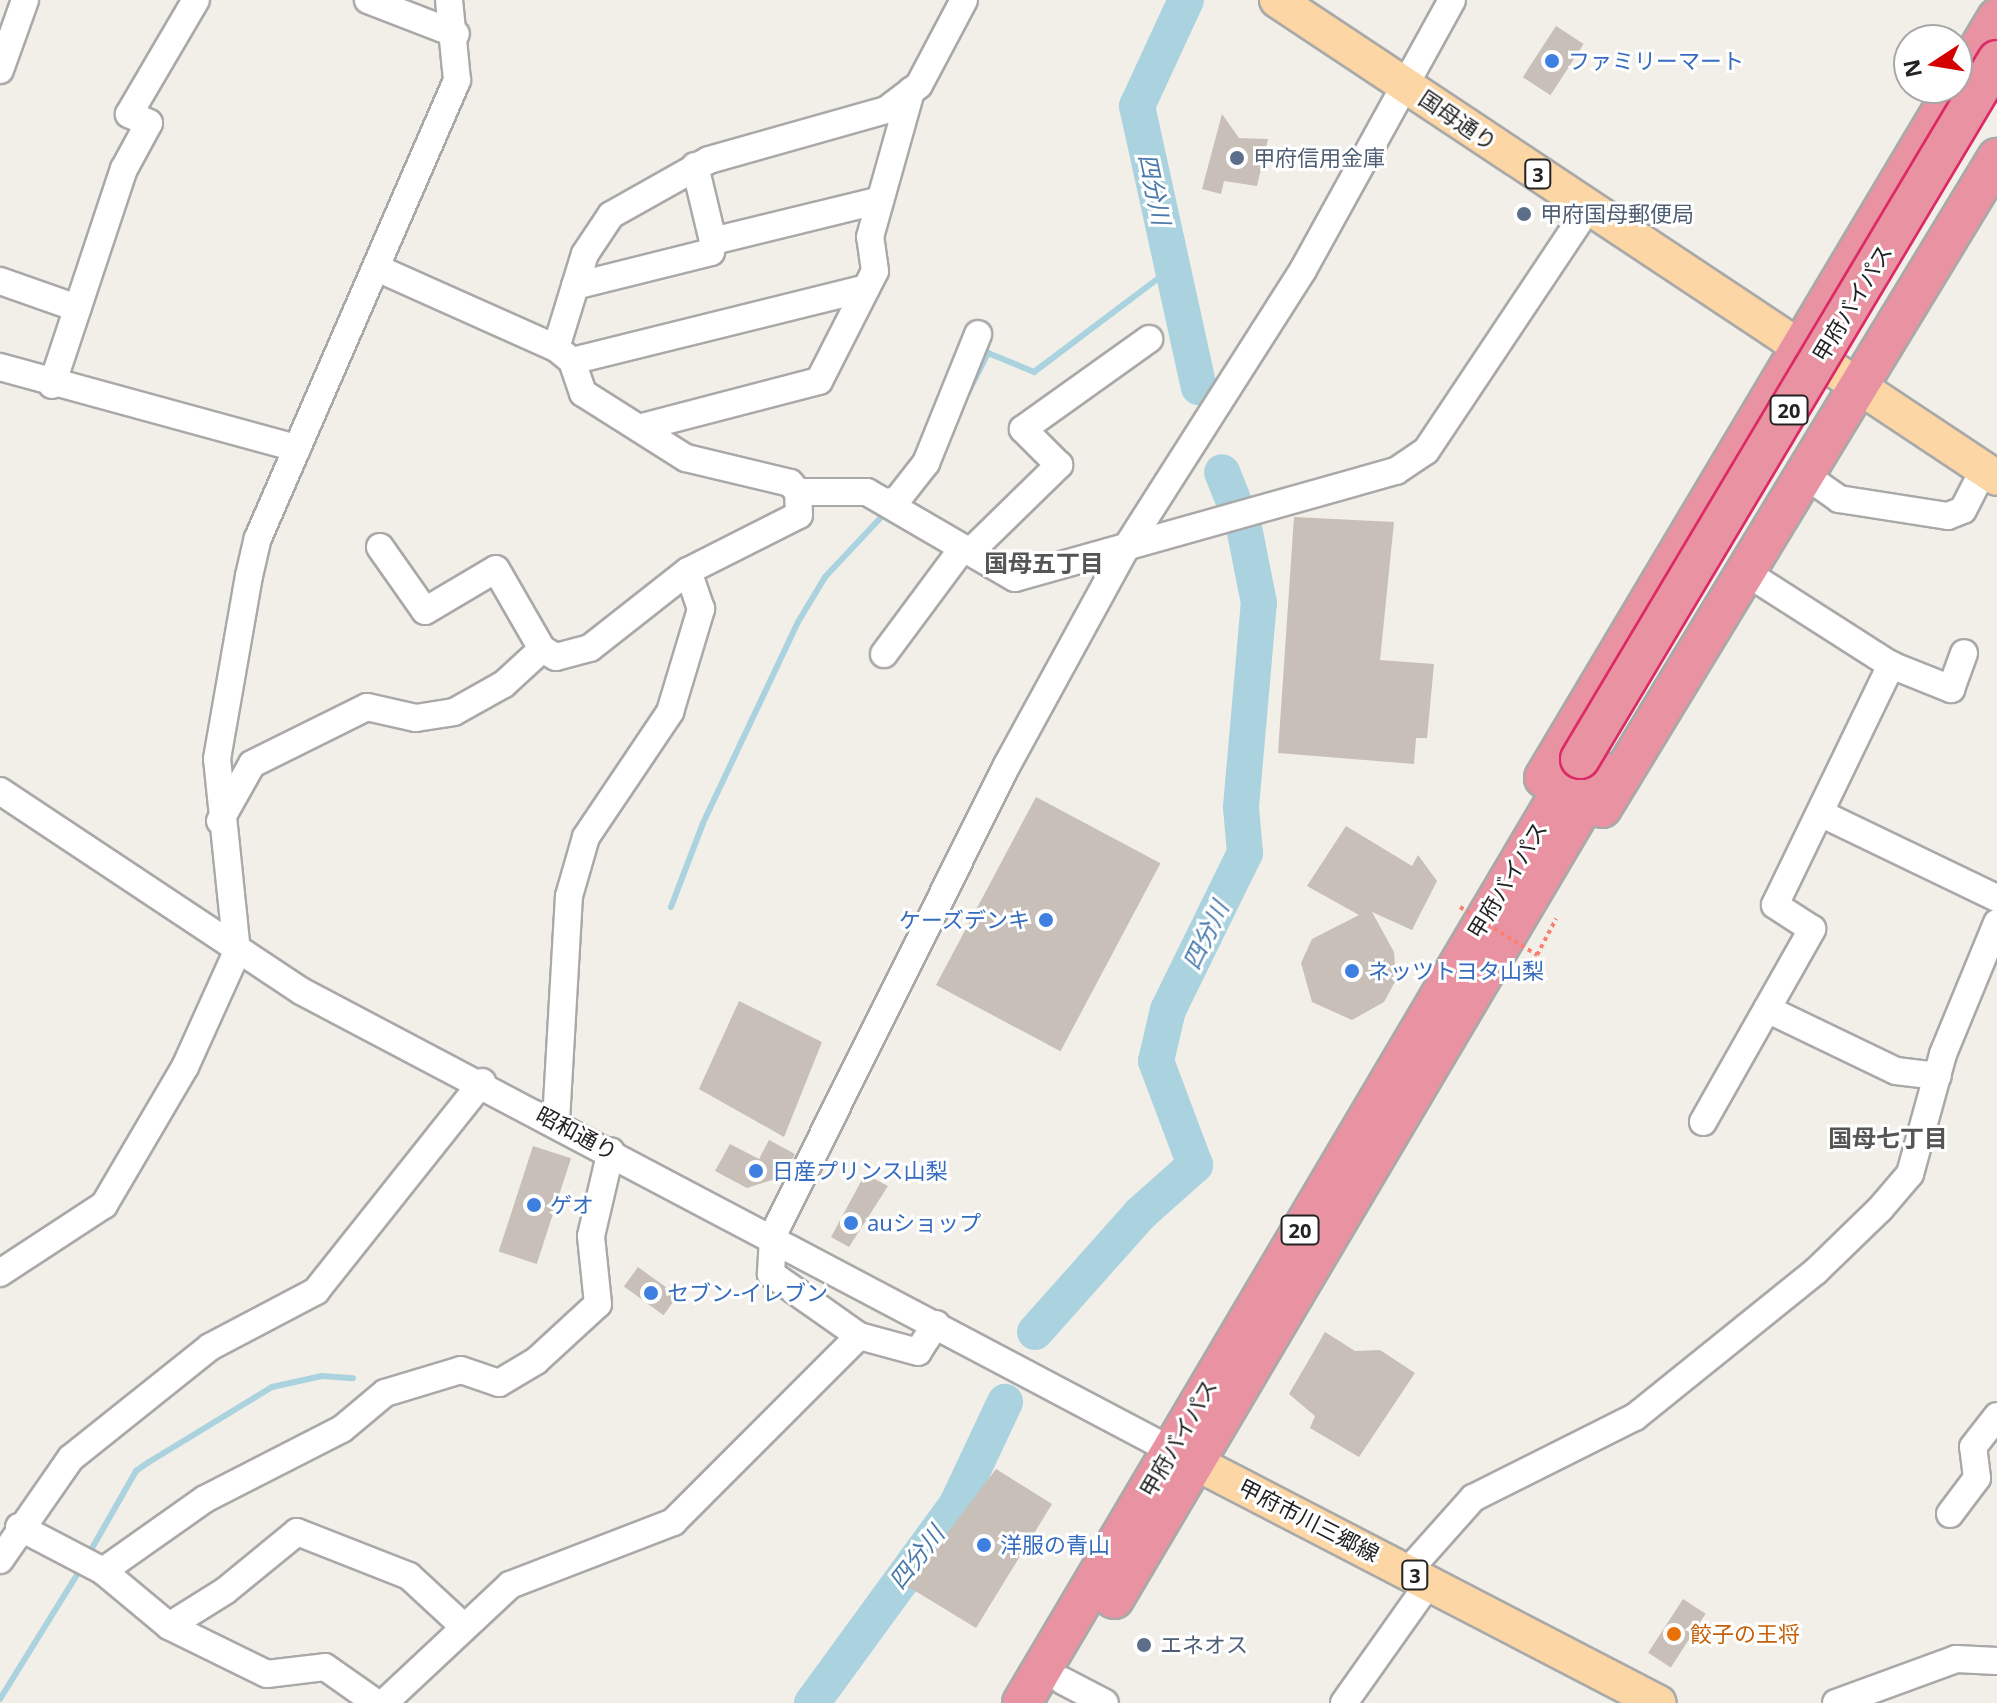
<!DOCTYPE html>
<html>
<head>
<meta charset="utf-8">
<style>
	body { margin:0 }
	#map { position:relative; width:1997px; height:1703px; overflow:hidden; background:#f2efe9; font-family:"Noto Sans","Noto Sans JP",sans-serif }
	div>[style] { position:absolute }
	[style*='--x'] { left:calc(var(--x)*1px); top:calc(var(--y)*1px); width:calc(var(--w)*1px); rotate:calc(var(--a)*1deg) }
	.stream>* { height:6px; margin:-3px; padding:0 3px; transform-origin:3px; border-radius:3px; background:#aad3df }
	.river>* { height:36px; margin:-18px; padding:0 18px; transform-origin:18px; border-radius:18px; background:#aad3df }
	.building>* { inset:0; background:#c7bfb8; transform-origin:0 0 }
	.path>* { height:4px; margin-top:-2px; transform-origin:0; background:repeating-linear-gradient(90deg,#fa8072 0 4px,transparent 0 8px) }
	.roads { filter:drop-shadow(2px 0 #a9a9a9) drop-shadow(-2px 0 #a9a9a9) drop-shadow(0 2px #a9a9a9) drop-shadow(0 -2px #a9a9a9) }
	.minor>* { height:26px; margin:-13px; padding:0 13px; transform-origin:13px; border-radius:13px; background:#fff }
	.major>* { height:34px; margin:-17px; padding:0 17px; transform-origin:17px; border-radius:17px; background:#fcd6a4 }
	.highway>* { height:38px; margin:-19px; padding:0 19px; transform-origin:19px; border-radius:19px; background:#e892a2 }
	.path-bridge>* { height:4px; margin-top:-2px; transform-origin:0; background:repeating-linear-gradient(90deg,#fa8072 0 4px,transparent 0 8px) }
	.bridges { filter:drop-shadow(2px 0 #dc2a67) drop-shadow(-2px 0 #dc2a67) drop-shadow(0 2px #dc2a67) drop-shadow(0 -2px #dc2a67) }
	.highway-bridge>* { height:38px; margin:-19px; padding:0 19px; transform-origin:19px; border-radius:19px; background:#e892a2 }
	.dots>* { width:22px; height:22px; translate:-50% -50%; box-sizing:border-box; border:4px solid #fff; border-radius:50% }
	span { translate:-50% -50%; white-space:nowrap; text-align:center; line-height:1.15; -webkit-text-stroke:6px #fff; paint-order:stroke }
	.shield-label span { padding:2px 6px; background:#fff; border:2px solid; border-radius:6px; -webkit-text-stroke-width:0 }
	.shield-label { font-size:20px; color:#222; font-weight:700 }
	.shop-label { font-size:22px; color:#366cbe }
	.left { translate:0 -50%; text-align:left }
	.right { translate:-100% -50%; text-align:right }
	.street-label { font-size:22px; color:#222 }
	.service-label { font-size:22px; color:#4e5e75 }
	.food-label { font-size:22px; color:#c56008 }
	.water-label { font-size:24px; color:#4a7aab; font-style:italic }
	.neighbourhood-label { font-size:24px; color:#555; font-weight:700 }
	.north { position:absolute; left:1893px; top:24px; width:80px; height:80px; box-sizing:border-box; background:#fff; border:2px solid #a7a7a7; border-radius:50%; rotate:258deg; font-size:22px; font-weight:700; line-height:32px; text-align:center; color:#222 }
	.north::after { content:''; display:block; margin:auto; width:28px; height:36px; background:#d40000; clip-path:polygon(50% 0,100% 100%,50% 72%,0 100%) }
</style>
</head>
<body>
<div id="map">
	<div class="stream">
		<div style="--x:968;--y:393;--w:45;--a:-63.4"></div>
		<div style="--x:988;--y:353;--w:50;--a:22.4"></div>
		<div style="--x:1034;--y:372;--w:173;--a:-37"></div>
		<div style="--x:671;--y:907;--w:90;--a:-69.1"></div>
		<div style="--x:703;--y:823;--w:222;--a:-64.7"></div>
		<div style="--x:798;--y:622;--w:52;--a:-59"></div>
		<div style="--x:825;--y:577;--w:92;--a:-46.8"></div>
		<div style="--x:87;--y:1557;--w:99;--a:-60.3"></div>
		<div style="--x:136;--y:1471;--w:16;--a:-35"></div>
		<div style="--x:149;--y:1462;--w:144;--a:-31.4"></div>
		<div style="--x:272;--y:1387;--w:51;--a:-12.4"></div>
		<div style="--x:322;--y:1376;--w:31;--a:4"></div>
		<div style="--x:0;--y:1699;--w:155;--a:-58.2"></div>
	</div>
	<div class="river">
		<div style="--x:1186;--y:0;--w:117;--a:114.8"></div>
		<div style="--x:1137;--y:106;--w:288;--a:77.6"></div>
		<div style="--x:1035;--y:1332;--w:158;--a:-48.3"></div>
		<div style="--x:1140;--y:1214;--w:74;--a:-41.7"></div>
		<div style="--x:1195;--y:1165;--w:111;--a:-110.6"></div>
		<div style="--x:1156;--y:1061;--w:52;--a:-76.8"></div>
		<div style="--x:1168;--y:1010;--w:175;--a:-63.9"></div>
		<div style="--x:1245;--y:853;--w:46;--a:-95"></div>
		<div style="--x:1241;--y:807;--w:205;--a:-85"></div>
		<div style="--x:1259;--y:603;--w:77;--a:-101.2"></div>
		<div style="--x:1244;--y:527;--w:59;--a:-111.8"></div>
		<div style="--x:812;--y:1703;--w:246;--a:-53.9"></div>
		<div style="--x:957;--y:1504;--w:113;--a:-64.8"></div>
	</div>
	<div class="building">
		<div style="left:1556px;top:26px;width:33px;height:61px;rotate:33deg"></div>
		<div style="clip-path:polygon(1222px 114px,1239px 138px,1268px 139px,1257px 186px,1224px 181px,1221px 194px,1202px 189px)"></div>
		<div style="clip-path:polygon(1294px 517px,1394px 522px,1380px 660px,1434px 664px,1427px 738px,1416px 738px,1414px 764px,1278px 753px)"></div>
		<div style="left:1036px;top:797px;width:141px;height:213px;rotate:28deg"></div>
		<div style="clip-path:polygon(1346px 826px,1412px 866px,1418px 855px,1437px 881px,1412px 930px,1372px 912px,1394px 952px,1396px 980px,1384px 1002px,1352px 1020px,1312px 1002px,1301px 963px,1312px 939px,1359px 915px,1307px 886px)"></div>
		<div style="clip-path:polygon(739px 1001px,822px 1042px,784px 1137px,699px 1089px)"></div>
		<div style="clip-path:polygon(769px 1140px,795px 1154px,784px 1176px,747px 1188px,715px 1171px,730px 1144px,759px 1159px)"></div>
		<div style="left:533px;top:1146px;width:40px;height:111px;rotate:18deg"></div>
		<div style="clip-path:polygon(865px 1174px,888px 1186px,849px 1247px,831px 1237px)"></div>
		<div style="left:638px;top:1267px;width:49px;height:24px;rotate:36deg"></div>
		<div style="clip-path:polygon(1325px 1332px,1355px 1351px,1380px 1350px,1415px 1373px,1359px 1457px,1310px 1428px,1315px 1416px,1289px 1394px)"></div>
		<div style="clip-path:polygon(996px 1469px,1052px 1504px,976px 1628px,907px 1586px)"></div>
		<div style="left:1683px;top:1599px;width:27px;height:64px;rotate:33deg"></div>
	</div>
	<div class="path">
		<div style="--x:1537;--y:955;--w:41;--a:-62.2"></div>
	</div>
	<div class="roads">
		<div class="minor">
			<div style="--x:368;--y:0;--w:94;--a:21.1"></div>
			<div style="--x:0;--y:70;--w:74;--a:-70.3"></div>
			<div style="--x:695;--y:166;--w:77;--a:76.5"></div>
			<div style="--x:379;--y:269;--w:194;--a:24.1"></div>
			<div style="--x:556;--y:348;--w:21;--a:39"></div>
			<div style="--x:572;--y:361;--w:34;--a:71"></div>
			<div style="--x:583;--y:393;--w:122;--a:32.3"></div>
			<div style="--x:686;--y:458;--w:107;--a:13.5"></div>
			<div style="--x:790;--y:483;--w:12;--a:48"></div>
			<div style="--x:798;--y:492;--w:69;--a:0"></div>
			<div style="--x:867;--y:492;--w:171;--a:30.2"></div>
			<div style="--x:1015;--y:578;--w:396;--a:-15.7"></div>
			<div style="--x:1396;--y:471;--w:36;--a:-34"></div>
			<div style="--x:1426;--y:451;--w:293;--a:-56.3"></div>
			<div style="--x:0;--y:281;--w:82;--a:19.3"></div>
			<div style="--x:575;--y:286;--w:140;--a:-14"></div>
			<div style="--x:711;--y:252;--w:11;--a:-80"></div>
			<div style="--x:713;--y:241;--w:169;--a:-13.7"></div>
			<div style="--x:556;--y:348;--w:98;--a:-72.9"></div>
			<div style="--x:585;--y:254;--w:47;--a:-56.3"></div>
			<div style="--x:611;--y:215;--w:112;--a:-29.3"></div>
			<div style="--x:709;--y:160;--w:184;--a:-15.8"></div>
			<div style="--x:886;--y:110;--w:41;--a:-37.1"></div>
			<div style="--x:919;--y:85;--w:96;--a:-62.1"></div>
			<div style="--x:572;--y:361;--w:303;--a:-13.9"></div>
			<div style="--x:0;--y:367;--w:308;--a:15.3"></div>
			<div style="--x:52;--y:385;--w:228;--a:-71.6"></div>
			<div style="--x:124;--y:169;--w:52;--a:-61.5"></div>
			<div style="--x:149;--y:123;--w:22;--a:-156"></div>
			<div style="--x:129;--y:114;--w:132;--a:-59.6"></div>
			<div style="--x:642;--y:427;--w:183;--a:-14.6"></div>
			<div style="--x:819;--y:381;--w:123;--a:-63"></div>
			<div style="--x:875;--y:271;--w:34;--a:-98"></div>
			<div style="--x:870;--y:237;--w:152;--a:-74.3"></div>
			<div style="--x:1805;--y:475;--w:42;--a:35.2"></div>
			<div style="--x:1839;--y:499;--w:110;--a:8.9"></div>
			<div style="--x:1948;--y:516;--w:16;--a:-22"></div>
			<div style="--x:1963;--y:510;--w:44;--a:-62.9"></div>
			<div style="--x:886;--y:502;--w:11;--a:-10"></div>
			<div style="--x:897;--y:500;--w:47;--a:-51.9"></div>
			<div style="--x:926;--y:463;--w:139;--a:-68"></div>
			<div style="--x:380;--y:547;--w:78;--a:54.9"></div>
			<div style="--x:425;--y:611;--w:82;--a:-30.6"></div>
			<div style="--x:496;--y:569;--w:92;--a:60.1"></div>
			<div style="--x:542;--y:649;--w:16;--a:30"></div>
			<div style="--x:556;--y:657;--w:35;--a:-15"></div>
			<div style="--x:590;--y:648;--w:125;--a:-38.2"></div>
			<div style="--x:688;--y:571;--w:124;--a:-26.8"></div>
			<div style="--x:799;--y:515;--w:23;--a:-92"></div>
			<div style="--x:972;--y:550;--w:122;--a:-44.3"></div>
			<div style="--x:1059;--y:465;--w:51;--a:-135"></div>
			<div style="--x:1023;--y:429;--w:155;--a:-35.5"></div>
			<div style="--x:1747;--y:573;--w:171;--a:32.6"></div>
			<div style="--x:1891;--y:665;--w:65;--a:21.8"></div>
			<div style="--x:1951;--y:689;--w:38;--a:-70"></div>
			<div style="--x:884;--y:654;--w:131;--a:-53.4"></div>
			<div style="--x:0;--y:791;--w:361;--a:33.6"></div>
			<div style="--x:301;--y:991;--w:984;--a:27.82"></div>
			<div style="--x:1820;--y:813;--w:196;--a:25.7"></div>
			<div style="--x:220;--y:821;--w:65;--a:-60.7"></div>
			<div style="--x:252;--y:764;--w:128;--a:-26.4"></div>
			<div style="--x:367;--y:707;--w:50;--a:12.7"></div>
			<div style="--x:416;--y:718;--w:38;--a:-9"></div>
			<div style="--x:454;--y:712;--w:57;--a:-29.2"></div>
			<div style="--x:504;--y:684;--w:52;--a:-42.6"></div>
			<div style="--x:1767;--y:1009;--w:143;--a:25.7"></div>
			<div style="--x:1896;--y:1071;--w:42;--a:6.8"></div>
			<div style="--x:556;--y:1121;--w:225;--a:-86.7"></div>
			<div style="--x:569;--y:896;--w:61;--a:-73.9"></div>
			<div style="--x:586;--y:837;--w:151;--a:-56.1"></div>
			<div style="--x:670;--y:712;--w:108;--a:-73.2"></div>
			<div style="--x:701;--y:609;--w:40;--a:-108.9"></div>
			<div style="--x:1703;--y:1122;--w:222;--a:-60.5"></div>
			<div style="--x:1812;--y:929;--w:44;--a:-147"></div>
			<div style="--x:1775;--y:905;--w:267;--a:-64.2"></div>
			<div style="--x:0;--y:1273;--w:124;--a:-33.2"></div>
			<div style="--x:104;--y:1205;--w:160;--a:-59.6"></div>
			<div style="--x:185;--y:1067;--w:126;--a:-65.7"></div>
			<div style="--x:237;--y:952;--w:194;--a:-95.9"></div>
			<div style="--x:217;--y:759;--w:186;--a:-80.1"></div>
			<div style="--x:249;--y:576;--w:39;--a:-77"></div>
			<div style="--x:258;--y:538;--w:499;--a:-66.5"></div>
			<div style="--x:457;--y:80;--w:80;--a:-95.7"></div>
			<div style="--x:936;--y:1324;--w:33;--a:123"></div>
			<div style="--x:918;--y:1352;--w:61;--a:-164.8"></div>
			<div style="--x:859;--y:1336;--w:108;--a:-144.8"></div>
			<div style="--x:771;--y:1274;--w:39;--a:-87"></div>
			<div style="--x:773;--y:1235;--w:525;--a:-63.53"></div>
			<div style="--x:1007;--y:765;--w:244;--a:-61.3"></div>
			<div style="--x:1124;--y:551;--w:333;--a:-57.5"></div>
			<div style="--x:1303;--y:270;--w:308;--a:-61.1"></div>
			<div style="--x:1950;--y:1514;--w:45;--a:-53.1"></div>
			<div style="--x:1977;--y:1478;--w:31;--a:-97"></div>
			<div style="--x:1973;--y:1447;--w:39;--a:-52"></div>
			<div style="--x:19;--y:1527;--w:95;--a:27.6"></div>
			<div style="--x:103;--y:1571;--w:86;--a:39.8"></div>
			<div style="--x:169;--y:1626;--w:66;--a:-32"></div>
			<div style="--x:225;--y:1591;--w:93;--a:-39.3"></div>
			<div style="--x:297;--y:1532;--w:120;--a:21.4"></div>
			<div style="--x:409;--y:1576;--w:74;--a:42.8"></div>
			<div style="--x:0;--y:1560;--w:124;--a:-55.2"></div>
			<div style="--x:71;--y:1458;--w:178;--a:-38.6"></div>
			<div style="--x:210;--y:1347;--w:120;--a:-27.8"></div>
			<div style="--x:316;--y:1291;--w:267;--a:-51.5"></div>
			<div style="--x:103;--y:1571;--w:125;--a:-35.2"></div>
			<div style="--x:205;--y:1499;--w:154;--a:-27.1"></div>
			<div style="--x:342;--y:1429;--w:56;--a:-39.9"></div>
			<div style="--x:385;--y:1393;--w:79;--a:-16.8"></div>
			<div style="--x:461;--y:1370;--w:40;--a:18.9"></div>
			<div style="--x:499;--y:1383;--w:43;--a:-30.7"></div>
			<div style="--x:536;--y:1361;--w:84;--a:-42.6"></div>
			<div style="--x:598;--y:1304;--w:68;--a:-95.9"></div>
			<div style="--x:591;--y:1236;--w:87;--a:-76.8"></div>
			<div style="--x:1408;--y:1571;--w:98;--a:-48.3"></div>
			<div style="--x:1473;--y:1498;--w:181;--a:-26.6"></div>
			<div style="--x:1635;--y:1417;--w:231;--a:-38.9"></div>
			<div style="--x:1815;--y:1272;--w:91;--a:-44.1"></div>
			<div style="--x:1880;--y:1209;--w:46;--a:-49.4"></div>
			<div style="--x:1910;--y:1174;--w:124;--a:-74.6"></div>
			<div style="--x:1943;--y:1054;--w:142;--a:-67.6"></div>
			<div style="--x:169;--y:1626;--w:109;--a:26.1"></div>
			<div style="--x:267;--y:1674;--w:58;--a:-6.9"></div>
			<div style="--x:325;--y:1667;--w:62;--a:35.2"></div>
			<div style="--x:1063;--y:1681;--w:47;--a:27.6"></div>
			<div style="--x:384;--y:1703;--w:173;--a:-43.1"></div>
			<div style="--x:510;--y:1585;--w:175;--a:-21.1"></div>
			<div style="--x:673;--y:1522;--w:263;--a:-45"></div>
			<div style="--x:1344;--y:1703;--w:147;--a:-54.7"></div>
			<div style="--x:1836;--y:1703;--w:128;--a:-20.1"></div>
			<div style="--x:1956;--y:1659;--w:41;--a:2.8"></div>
		</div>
		<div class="major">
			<div style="--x:1277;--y:0;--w:864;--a:33.58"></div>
			<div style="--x:1173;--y:1451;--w:547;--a:27.41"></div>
		</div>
		<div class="highway">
			<div style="--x:1957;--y:85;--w:78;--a:-59.2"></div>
			<div style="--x:1544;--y:778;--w:803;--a:-59.22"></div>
			<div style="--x:1602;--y:808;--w:761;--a:-58.71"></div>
			<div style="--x:1114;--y:1599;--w:961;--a:-59.4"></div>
			<div style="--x:1022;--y:1703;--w:1097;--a:-59.41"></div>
		</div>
	</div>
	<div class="path-bridge">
		<div style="--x:1460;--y:907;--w:91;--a:31.9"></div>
	</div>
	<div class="bridges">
		<div class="highway-bridge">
			<div style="--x:1580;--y:759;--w:814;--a:-59.18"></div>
		</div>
	</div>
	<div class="dots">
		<div style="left:1552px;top:61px;background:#3f7fe0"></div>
		<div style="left:1237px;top:158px;background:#5c6f8a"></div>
		<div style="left:1524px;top:214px;background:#5c6f8a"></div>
		<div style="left:1046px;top:920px;background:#3f7fe0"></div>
		<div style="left:1352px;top:971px;background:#3f7fe0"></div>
		<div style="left:756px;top:1171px;background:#3f7fe0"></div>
		<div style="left:534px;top:1205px;background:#3f7fe0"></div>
		<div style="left:851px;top:1223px;background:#3f7fe0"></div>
		<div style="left:651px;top:1293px;background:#3f7fe0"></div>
		<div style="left:984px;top:1545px;background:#3f7fe0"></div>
		<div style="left:1674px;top:1634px;background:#e8710a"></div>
		<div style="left:1144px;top:1645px;background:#5c6f8a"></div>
	</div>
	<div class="shield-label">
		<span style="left:1538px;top:174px">3</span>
		<span style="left:1789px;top:410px">20</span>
		<span style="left:1300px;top:1230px">20</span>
		<span style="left:1415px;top:1575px">3</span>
	</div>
	<div class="shop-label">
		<span class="left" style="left:1568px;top:61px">ファミリーマート</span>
		<span class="right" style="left:1030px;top:920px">ケーズデンキ</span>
		<span class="left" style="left:1368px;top:971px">ネッツトヨタ山梨</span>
		<span class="left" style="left:772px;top:1171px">日産プリンス山梨</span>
		<span class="left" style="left:550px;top:1205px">ゲオ</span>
		<span class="left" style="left:867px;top:1223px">auショップ</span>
		<span class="left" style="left:667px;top:1293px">セブン-イレブン</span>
		<span class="left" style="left:1000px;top:1545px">洋服の青山</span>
	</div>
	<div class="street-label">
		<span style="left:1458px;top:120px;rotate:34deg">国母通り</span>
		<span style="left:1852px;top:303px;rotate:-59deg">甲府バイパス</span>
		<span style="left:1507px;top:880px;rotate:-59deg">甲府バイパス</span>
		<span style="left:577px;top:1133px;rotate:28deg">昭和通り</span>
		<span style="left:1178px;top:1438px;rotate:-60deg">甲府バイパス</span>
		<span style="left:1309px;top:1520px;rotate:27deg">甲府市川三郷線</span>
	</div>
	<div class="service-label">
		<span class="left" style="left:1253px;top:158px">甲府信用金庫</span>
		<span class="left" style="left:1540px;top:214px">甲府国母郵便局</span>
		<span class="left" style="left:1160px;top:1645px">エネオス</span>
	</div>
	<div class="food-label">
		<span class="left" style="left:1690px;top:1634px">餃子の王将</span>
	</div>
	<div class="water-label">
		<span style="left:1155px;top:189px;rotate:78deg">四分川</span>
		<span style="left:1205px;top:935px;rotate:-64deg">四分川</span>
		<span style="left:916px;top:1557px;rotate:-52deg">四分川</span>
	</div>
	<div class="neighbourhood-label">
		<span style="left:1044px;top:563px">国母五丁目</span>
		<span style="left:1888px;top:1138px">国母七丁目</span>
	</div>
	<div class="north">N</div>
</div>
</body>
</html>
